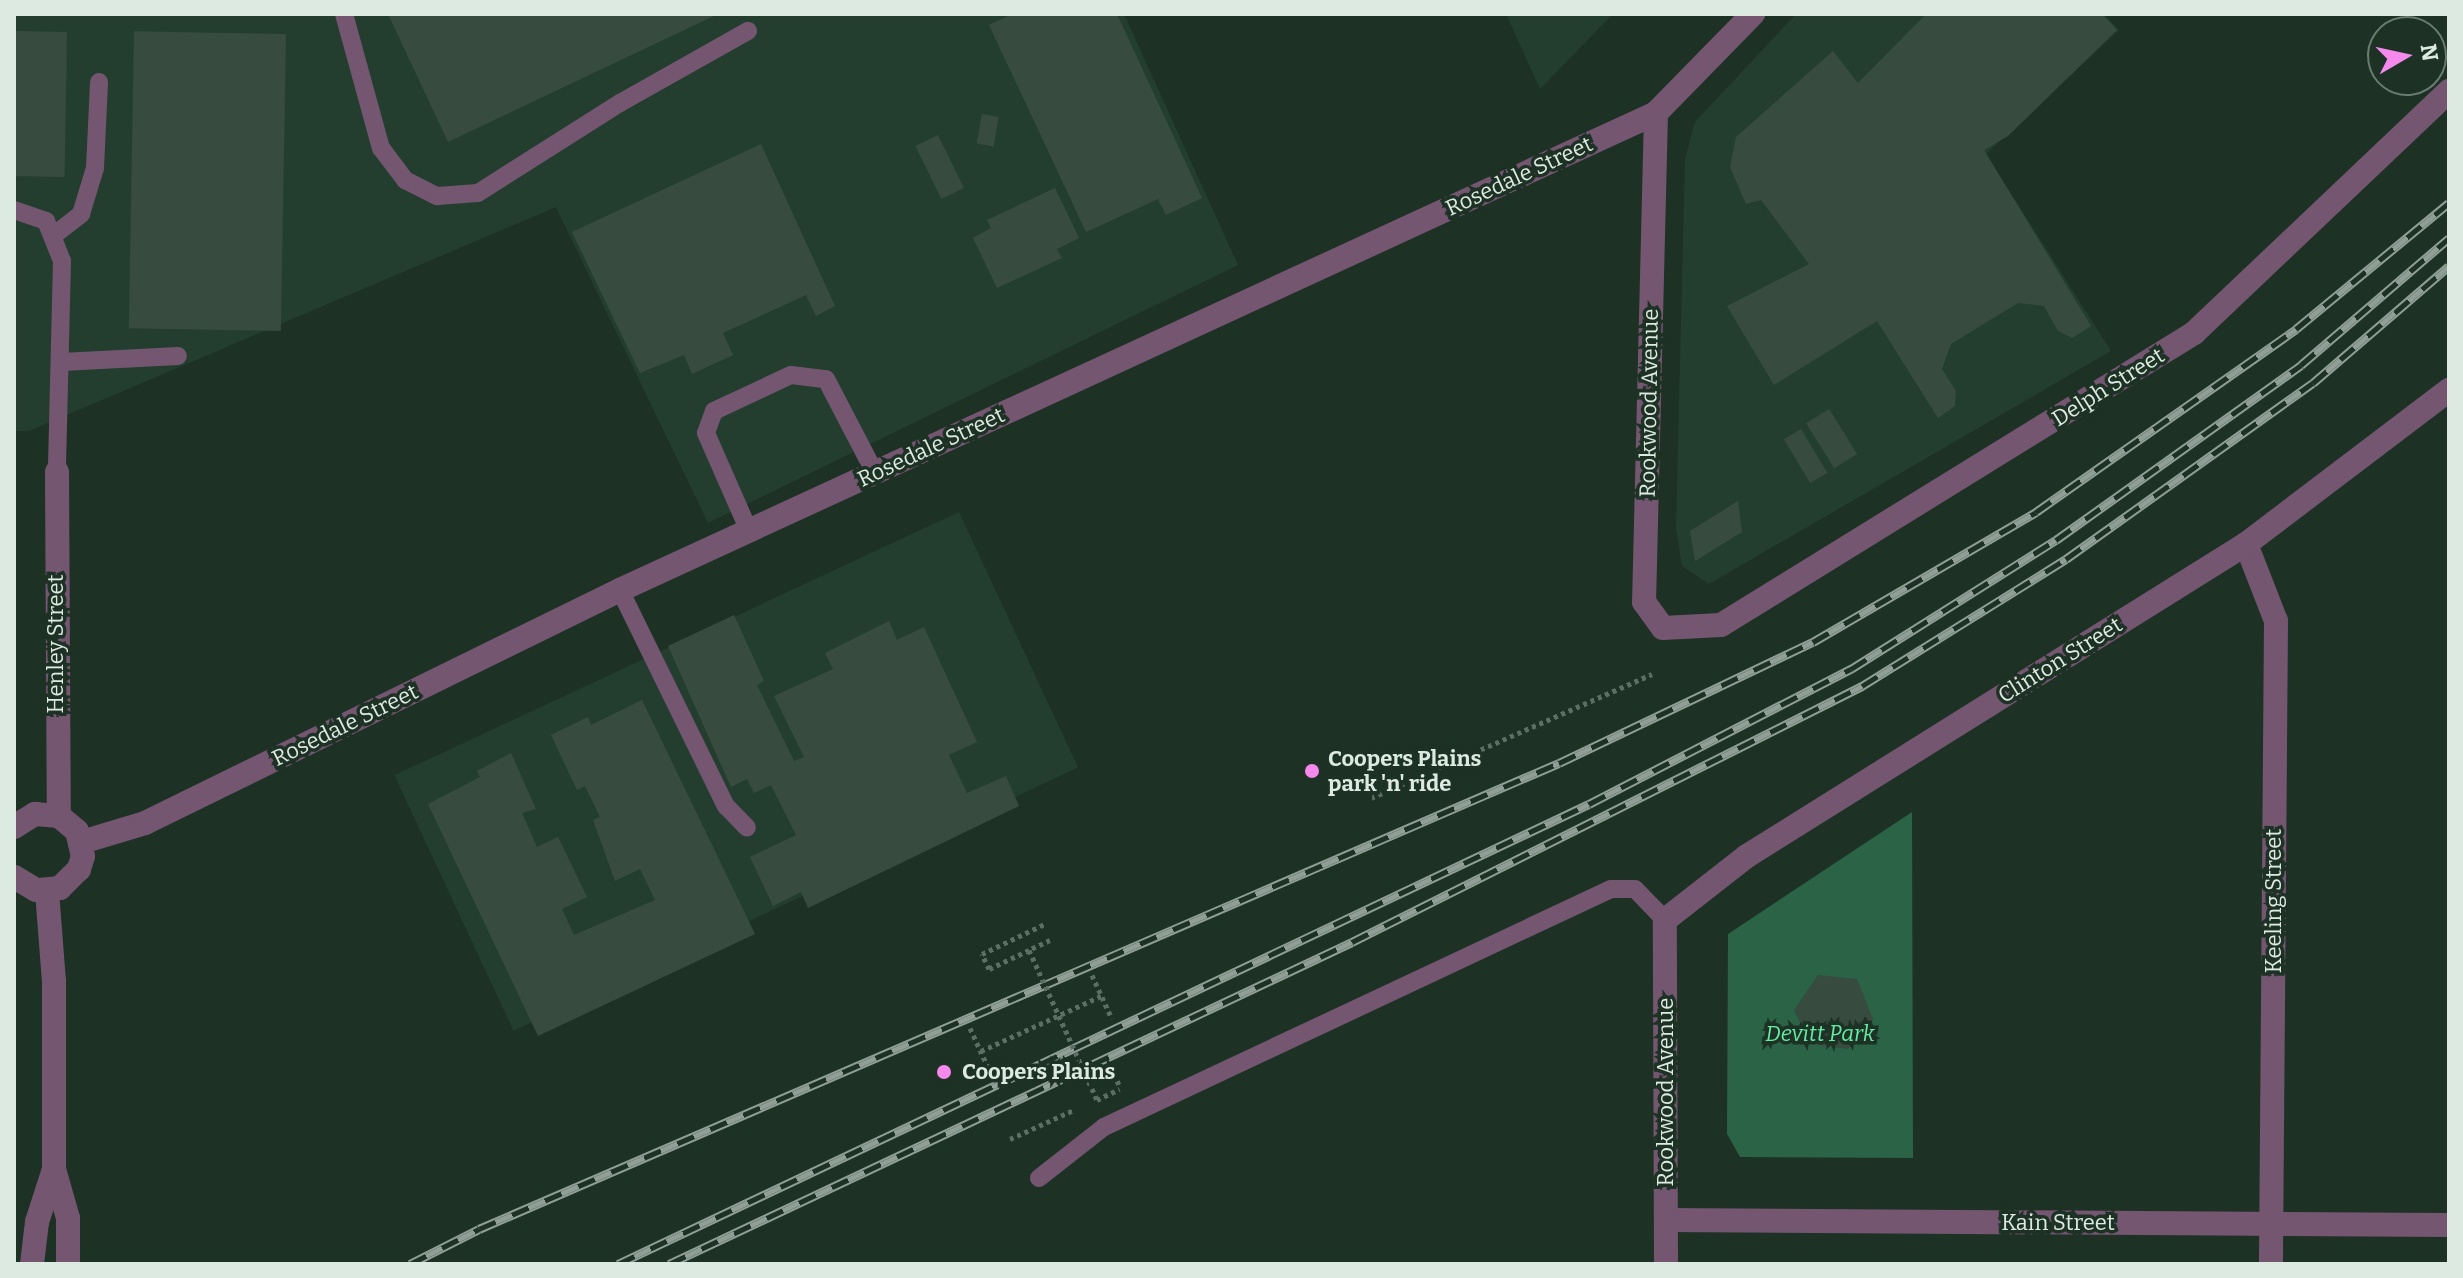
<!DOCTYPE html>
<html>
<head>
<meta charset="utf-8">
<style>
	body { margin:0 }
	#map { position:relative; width:2463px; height:1278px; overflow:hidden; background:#1d3125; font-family:Bitter,serif }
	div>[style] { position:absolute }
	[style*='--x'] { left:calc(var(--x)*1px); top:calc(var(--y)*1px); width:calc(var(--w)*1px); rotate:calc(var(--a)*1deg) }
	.built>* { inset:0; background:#233e2f; transform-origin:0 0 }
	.green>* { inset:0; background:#2a6345 }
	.building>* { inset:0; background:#374c3f; transform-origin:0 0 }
	.path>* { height:5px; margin-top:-2.5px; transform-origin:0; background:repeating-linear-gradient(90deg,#5d6f64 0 4px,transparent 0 8px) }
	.lane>* { height:18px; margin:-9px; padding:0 9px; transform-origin:9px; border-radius:9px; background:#745671 }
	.street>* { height:24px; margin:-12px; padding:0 12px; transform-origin:12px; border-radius:12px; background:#745671 }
	.rail>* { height:9px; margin-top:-4.5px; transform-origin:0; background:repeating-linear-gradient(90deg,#1d3125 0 18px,#8f9f96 0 36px); box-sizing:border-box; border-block:2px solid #8f9f96 }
	.path-bridge>* { height:5px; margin-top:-2.5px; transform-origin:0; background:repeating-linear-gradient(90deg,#5d6f64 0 4px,transparent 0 8px) }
	.dots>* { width:22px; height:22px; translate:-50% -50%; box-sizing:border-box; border:4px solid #1d3125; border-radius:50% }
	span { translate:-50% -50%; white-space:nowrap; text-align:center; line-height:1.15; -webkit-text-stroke:7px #1d3125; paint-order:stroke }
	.street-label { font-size:22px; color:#ddeae2 }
	.poi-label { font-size:22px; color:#ddeae2; font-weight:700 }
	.left { translate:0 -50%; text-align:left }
	.park-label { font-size:22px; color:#63eba4; font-style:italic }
	.frame { position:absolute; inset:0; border:16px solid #ddeae2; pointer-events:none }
	.north { position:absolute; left:2367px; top:16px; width:80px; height:80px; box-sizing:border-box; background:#1d3125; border:2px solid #6a7b71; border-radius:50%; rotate:81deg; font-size:22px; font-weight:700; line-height:32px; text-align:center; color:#ddeae2 }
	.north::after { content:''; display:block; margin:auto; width:28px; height:36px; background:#f589ee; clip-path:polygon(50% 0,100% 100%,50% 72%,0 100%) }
</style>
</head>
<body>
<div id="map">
	<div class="built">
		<div style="clip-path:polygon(14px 14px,1124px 14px,1238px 265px,708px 523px,556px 207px,29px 431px,14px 431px)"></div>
		<div style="clip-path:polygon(1506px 14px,1613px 14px,1540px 89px)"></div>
		<div style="clip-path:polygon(1796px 14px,2104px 14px,2119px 30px,1986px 154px,2111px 351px,1709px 584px,1682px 566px,1676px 528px,1685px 159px,1695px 122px)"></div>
		<div style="left:959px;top:512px;width:282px;height:623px;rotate:65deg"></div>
	</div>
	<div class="green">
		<div style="clip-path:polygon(1912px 812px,1913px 1158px,1740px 1157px,1727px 1134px,1728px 934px)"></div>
	</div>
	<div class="building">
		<div style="clip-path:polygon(388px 14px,718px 14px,448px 142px)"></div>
		<div style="clip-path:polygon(1012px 14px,1117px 14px,1202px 198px,1166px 215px,1158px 199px,1086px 232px,989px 25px)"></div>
		<div style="clip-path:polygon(1926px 14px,2102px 14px,2117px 30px,2008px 136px,1984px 150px,2091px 326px,2072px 338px,2058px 331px,2044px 306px,2018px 303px,1951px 344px,1942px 369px,1956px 391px,1955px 406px,1938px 418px,1877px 321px,1774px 385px,1727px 306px,1809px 264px,1761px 200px,1746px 204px,1730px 167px,1736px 137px,1833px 51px,1858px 83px)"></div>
		<div style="left:14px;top:31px;width:53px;height:145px;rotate:1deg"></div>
		<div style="left:286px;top:34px;width:297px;height:152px;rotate:91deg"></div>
		<div style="left:982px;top:114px;width:17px;height:30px;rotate:10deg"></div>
		<div style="left:938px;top:135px;width:59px;height:25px;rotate:64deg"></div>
		<div style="clip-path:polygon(761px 144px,835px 306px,816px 316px,806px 295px,723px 333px,733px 355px,692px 374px,684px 355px,640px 373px,572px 232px)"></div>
		<div style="clip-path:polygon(1055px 188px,1079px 238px,1057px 249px,1062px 258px,997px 288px,973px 238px,991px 228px,987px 220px)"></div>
		<div style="left:1829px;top:409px;width:53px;height:27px;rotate:58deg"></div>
		<div style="left:1801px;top:429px;width:51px;height:20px;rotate:59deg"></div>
		<div style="clip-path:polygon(1738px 501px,1742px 532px,1695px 561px,1690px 531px)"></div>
		<div style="clip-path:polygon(734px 615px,764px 681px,757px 685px,794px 761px,804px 757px,774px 696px,833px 669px,825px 653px,889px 621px,897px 640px,924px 627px,977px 742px,949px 755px,967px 793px,1006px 776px,1019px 806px,808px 908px,801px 892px,773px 906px,750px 857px,796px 835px,771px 785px,754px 793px,747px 779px,731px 787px,668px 646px)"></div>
		<div style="clip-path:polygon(642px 700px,755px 934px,538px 1036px,428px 804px,480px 777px,477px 771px,511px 753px,536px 809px,522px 813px,537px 847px,558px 837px,587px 897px,562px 909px,574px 935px,655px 900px,640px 869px,615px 881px,593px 820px,600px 817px,585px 786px,577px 790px,551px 735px,588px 717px,591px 725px)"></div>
		<div style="clip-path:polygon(1818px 975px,1857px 979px,1873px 1019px,1848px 1049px,1810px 1044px,1794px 1010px)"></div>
	</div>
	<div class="path">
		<div style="--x:1371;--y:798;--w:307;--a:-23.8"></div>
		<div style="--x:1029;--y:950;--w:44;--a:154.6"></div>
		<div style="--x:989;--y:969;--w:17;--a:-115"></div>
		<div style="--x:982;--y:954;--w:70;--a:-25.5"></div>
		<div style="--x:1092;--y:975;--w:48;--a:65.6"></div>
		<div style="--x:970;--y:1028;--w:53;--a:65.4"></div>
		<div style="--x:981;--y:1051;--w:132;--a:-24.6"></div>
		<div style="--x:1111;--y:1066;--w:23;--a:67"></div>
		<div style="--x:1010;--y:1139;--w:70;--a:-24.4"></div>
	</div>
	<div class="lane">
		<div style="--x:344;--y:14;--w:139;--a:74.6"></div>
		<div style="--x:381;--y:148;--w:40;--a:53"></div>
		<div style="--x:405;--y:180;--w:36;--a:27"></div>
		<div style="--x:437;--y:196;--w:41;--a:-4.2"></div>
		<div style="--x:478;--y:193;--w:168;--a:-32.4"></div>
		<div style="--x:620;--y:103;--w:147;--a:-29.4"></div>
		<div style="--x:14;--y:210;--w:34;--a:19"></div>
		<div style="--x:46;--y:221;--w:43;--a:68.2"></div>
		<div style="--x:62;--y:261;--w:211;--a:91.4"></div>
		<div style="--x:53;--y:236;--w:36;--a:-38"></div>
		<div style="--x:81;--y:214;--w:48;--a:-73.1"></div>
		<div style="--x:95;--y:168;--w:86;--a:-87.3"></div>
		<div style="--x:62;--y:362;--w:116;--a:-3"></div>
		<div style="--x:749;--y:531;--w:107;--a:-113.7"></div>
		<div style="--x:706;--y:433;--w:23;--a:-70"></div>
		<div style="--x:714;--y:411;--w:85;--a:-25.1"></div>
		<div style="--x:791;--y:375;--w:35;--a:7"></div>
		<div style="--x:826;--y:379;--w:106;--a:62.5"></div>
		<div style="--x:620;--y:590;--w:241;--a:63.9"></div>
		<div style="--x:726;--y:806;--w:30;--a:46"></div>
		<div style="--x:1039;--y:1178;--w:83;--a:-38.1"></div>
		<div style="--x:1104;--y:1127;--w:560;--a:-25.15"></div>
		<div style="--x:1611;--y:889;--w:24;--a:0"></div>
		<div style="--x:1635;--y:889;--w:43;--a:45.9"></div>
	</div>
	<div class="street">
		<div style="--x:1656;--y:113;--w:489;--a:91.4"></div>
		<div style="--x:1644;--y:602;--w:32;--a:54"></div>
		<div style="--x:1663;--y:628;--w:58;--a:-3"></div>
		<div style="--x:1721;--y:625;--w:556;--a:-31.69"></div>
		<div style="--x:2194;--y:333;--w:352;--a:-43.5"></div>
		<div style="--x:57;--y:472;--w:344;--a:89.7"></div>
		<div style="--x:2246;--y:544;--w:83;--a:68.7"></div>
		<div style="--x:2276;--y:621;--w:643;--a:90.45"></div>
		<div style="--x:14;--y:827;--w:25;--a:-32"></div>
		<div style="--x:35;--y:814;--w:24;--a:5"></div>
		<div style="--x:59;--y:816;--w:23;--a:40"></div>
		<div style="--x:77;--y:831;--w:26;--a:77"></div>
		<div style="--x:83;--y:856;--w:14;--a:107"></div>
		<div style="--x:79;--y:869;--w:27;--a:135"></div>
		<div style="--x:60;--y:888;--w:24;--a:175"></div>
		<div style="--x:36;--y:890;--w:26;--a:-149"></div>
		<div style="--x:82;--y:842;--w:66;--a:-16.8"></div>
		<div style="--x:145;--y:823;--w:529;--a:-26.13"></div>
		<div style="--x:620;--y:590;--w:1141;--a:-24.72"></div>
		<div style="--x:1656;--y:113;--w:139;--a:-45.6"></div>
		<div style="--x:47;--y:891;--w:90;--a:85.6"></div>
		<div style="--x:54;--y:981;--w:188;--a:90"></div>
		<div style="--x:54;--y:1169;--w:51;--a:74.1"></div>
		<div style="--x:68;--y:1218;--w:46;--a:90"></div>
		<div style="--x:1666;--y:1220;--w:783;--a:0.37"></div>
		<div style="--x:32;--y:1264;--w:42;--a:-83.2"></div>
		<div style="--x:37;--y:1222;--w:56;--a:-72.2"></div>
		<div style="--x:1666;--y:1264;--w:344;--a:-90.2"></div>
		<div style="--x:1665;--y:920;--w:104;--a:-38"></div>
		<div style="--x:1747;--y:856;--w:589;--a:-32.02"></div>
		<div style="--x:2246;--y:544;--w:255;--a:-37.2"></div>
	</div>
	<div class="rail">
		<div style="--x:410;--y:1264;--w:77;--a:-26.9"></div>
		<div style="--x:479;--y:1229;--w:1176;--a:-23.34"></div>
		<div style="--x:1559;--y:763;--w:281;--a:-25.5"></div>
		<div style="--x:1813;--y:642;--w:258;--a:-30.2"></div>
		<div style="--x:2036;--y:512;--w:318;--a:-35.1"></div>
		<div style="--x:2296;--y:329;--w:198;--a:-39.5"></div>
		<div style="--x:618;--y:1264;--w:1074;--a:-25.35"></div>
		<div style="--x:1589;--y:804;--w:295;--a:-27.3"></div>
		<div style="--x:1851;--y:669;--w:242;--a:-32.2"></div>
		<div style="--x:2056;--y:540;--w:301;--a:-35.5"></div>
		<div style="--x:2301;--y:365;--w:195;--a:-40.6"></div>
		<div style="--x:669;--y:1264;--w:755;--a:-25.24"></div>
		<div style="--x:1352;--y:942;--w:571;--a:-26.65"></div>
		<div style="--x:1862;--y:686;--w:240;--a:-31.9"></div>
		<div style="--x:2066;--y:559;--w:303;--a:-35.5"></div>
		<div style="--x:2313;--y:383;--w:179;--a:-40.7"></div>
	</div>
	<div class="path-bridge">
		<div style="--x:1050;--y:940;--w:23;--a:155"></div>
		<div style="--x:1029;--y:950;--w:165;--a:65.6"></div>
		<div style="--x:1097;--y:1100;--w:25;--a:-26"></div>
	</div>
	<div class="dots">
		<div style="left:1312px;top:771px;background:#f589ee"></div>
		<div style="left:944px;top:1072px;background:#f589ee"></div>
	</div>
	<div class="street-label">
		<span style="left:1519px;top:176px;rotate:-25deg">Rosedale Street</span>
		<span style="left:2108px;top:387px;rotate:-32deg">Delph Street</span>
		<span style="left:1649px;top:403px;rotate:-89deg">Rookwood Avenue</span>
		<span style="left:931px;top:447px;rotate:-25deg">Rosedale Street</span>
		<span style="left:56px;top:644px;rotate:-90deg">Henley Street</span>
		<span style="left:2060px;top:660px;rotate:-32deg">Clinton Street</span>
		<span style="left:345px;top:725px;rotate:-26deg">Rosedale Street</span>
		<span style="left:2274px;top:901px;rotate:-90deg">Keeling Street</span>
		<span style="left:1666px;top:1092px;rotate:-90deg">Rookwood Avenue</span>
		<span style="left:2058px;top:1223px">Kain Street</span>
	</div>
	<div class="poi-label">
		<span class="left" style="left:1328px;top:771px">Coopers Plains<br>park 'n' ride</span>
		<span class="left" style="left:962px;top:1072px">Coopers Plains</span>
	</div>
	<div class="park-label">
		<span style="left:1820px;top:1034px">Devitt Park</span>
	</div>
	<div class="frame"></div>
	<div class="north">N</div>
</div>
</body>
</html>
